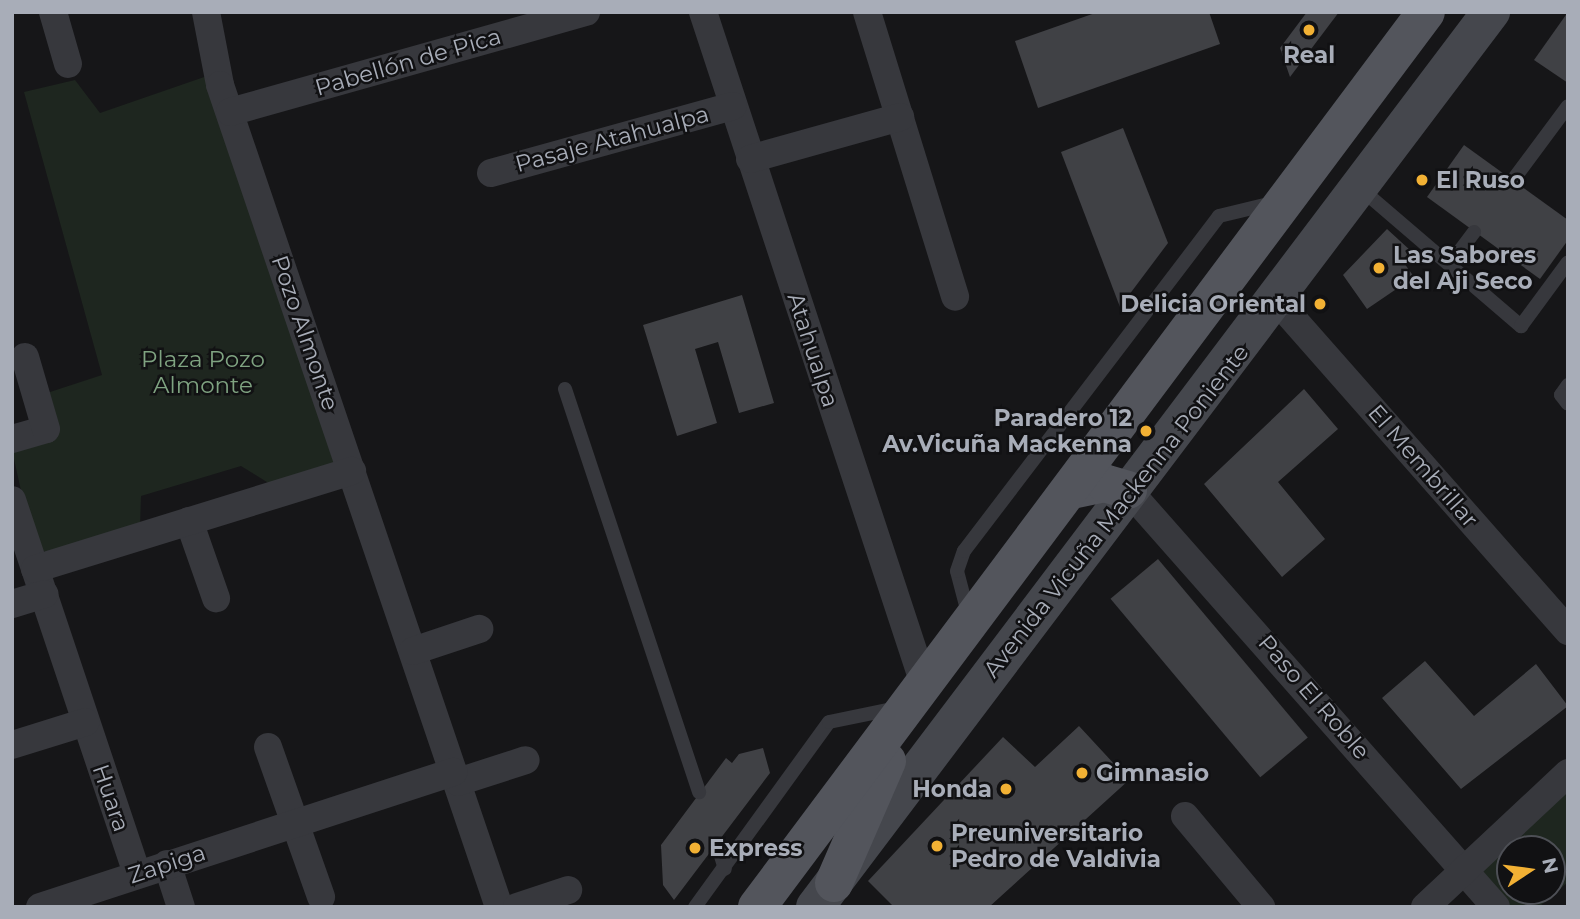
<!DOCTYPE html>
<html>
<head>
<meta charset="utf-8">
<style>
	body { margin:0 }
	#map { position:relative; width:1580px; height:919px; overflow:hidden; background:#161618; font-family:Montserrat,sans-serif }
	div>[style] { position:absolute }
	[style*='--x'] { left:calc(var(--x)*1px); top:calc(var(--y)*1px); width:calc(var(--w)*1px); rotate:calc(var(--a)*1deg) }
	.green>* { inset:0; background:#1e261f }
	.building>* { inset:0; background:#404145; transform-origin:0 0 }
	.lane>* { height:14px; margin:-7px; padding:0 7px; transform-origin:7px; border-radius:7px; background:#37383d }
	.street>* { height:28px; margin:-14px; padding:0 14px; transform-origin:14px; border-radius:14px; background:#37383d }
	.secondary>* { height:38px; margin:-19px; padding:0 19px; transform-origin:19px; border-radius:19px; background:#45474d }
	.primary>* { height:38px; margin:-19px; padding:0 19px; transform-origin:19px; border-radius:19px; background:#53555c }
	.dots>* { width:19px; height:19px; translate:-50% -50%; box-sizing:border-box; border:4px solid #111113; border-radius:50% }
	span { translate:-50% -50%; white-space:nowrap; text-align:center; line-height:1.15; -webkit-text-stroke:5px #111113; paint-order:stroke }
	.poi-label { font-size:23px; color:#a8adb8; font-weight:700 }
	.left { translate:0 -50%; text-align:left }
	.right { translate:-100% -50%; text-align:right }
	.street-label { font-size:23px; color:#a8adb8 }
	.park-label { font-size:23px; color:#7fa381 }
	.frame { position:absolute; inset:0; border:14px solid #a8adb8; pointer-events:none }
	.north { position:absolute; left:1496px; top:835px; width:70px; height:70px; box-sizing:border-box; background:#111113; border:2px solid #4d4f55; border-radius:50%; rotate:77deg; font-size:19px; font-weight:700; line-height:28px; text-align:center; color:#a8adb8 }
	.north::after { content:''; display:block; margin:auto; width:24px; height:32px; background:#f2b134; clip-path:polygon(50% 0,100% 100%,50% 72%,0 100%) }
</style>
</head>
<body>
<div id="map">
	<div class="green">
		<div style="clip-path:polygon(210px 75px,335px 466px,275px 487px,241px 466px,141px 496px,140px 527px,51px 555px,33px 545px,12px 450px,58px 436px,47px 393px,102px 375px,24px 92px,75px 80px,100px 113px)"></div>
		<div style="clip-path:polygon(evenodd,1568px 792px,1568px 882px,1539px 907px,1509px 907px,1478px 872px,1568px 792px,1510px 849px,1552px 849px,1552px 891px,1510px 891px,1510px 849px)"></div>
	</div>
	<div class="building">
		<div style="clip-path:polygon(1098px 12px,1209px 12px,1220px 44px,1038px 108px,1015px 41px)"></div>
		<div style="clip-path:polygon(1307px 12px,1339px 12px,1290px 77px,1280px 48px)"></div>
		<div style="clip-path:polygon(1568px 12px,1568px 83px,1534px 60px)"></div>
		<div style="clip-path:polygon(1123px 128px,1168px 243px,1120px 307px,1061px 152px)"></div>
		<div style="clip-path:polygon(1464px 145px,1568px 220px,1568px 240px,1540px 279px,1427px 197px)"></div>
		<div style="clip-path:polygon(1387px 229px,1411px 251px,1402px 260px,1414px 277px,1367px 309px,1343px 275px)"></div>
		<div style="clip-path:polygon(742px 295px,774px 403px,739px 413px,718px 342px,695px 349px,717px 423px,677px 436px,643px 325px)"></div>
		<div style="clip-path:polygon(1304px 389px,1338px 429px,1278px 482px,1325px 539px,1282px 577px,1204px 484px)"></div>
		<div style="left:1158px;top:559px;width:233px;height:62px;rotate:50deg"></div>
		<div style="clip-path:polygon(1425px 661px,1474px 716px,1536px 664px,1568px 706px,1461px 789px,1382px 698px)"></div>
		<div style="clip-path:polygon(1079px 726px,1129px 780px,989px 907px,894px 907px,868px 881px,1003px 737px,1035px 767px)"></div>
		<div style="clip-path:polygon(763px 748px,770px 773px,674px 900px,663px 885px,661px 845px,726px 758px,732px 763px,739px 754px)"></div>
	</div>
	<div class="lane">
		<div style="--x:1513;--y:180;--w:92;--a:-53.4"></div>
		<div style="--x:1361;--y:189;--w:211;--a:40.6"></div>
		<div style="--x:1521;--y:326;--w:79;--a:-53.7"></div>
		<div style="--x:1450;--y:264;--w:40;--a:-53"></div>
		<div style="--x:1568;--y:385;--w:12;--a:125"></div>
		<div style="--x:1561;--y:395;--w:11;--a:52"></div>
		<div style="--x:565;--y:389;--w:425;--a:71.6"></div>
		<div style="--x:968;--y:613;--w:43;--a:-104.7"></div>
		<div style="--x:957;--y:571;--w:21;--a:-71"></div>
		<div style="--x:964;--y:551;--w:421;--a:-52.7"></div>
		<div style="--x:1219;--y:216;--w:60;--a:-13.6"></div>
		<div style="--x:717;--y:843;--w:27;--a:73"></div>
		<div style="--x:695;--y:907;--w:228;--a:-54.1"></div>
		<div style="--x:829;--y:722;--w:69;--a:-11.6"></div>
	</div>
	<div class="street">
		<div style="--x:53;--y:12;--w:54;--a:73.9"></div>
		<div style="--x:206;--y:12;--w:74;--a:79.1"></div>
		<div style="--x:220;--y:85;--w:868;--a:71.25"></div>
		<div style="--x:703;--y:12;--w:711;--a:71.79"></div>
		<div style="--x:867;--y:12;--w:298;--a:72.8"></div>
		<div style="--x:230;--y:112;--w:370;--a:-15.7"></div>
		<div style="--x:750;--y:159;--w:156;--a:-15.6"></div>
		<div style="--x:491;--y:173;--w:251;--a:-15.5"></div>
		<div style="--x:1278;--y:302;--w:439;--a:48.6"></div>
		<div style="--x:12;--y:439;--w:35;--a:-16"></div>
		<div style="--x:46;--y:429;--w:75;--a:-106.3"></div>
		<div style="--x:1128;--y:490;--w:556;--a:48.57"></div>
		<div style="--x:12;--y:500;--w:394;--a:71.5"></div>
		<div style="--x:189;--y:521;--w:82;--a:70.7"></div>
		<div style="--x:35;--y:569;--w:332;--a:-17.2"></div>
		<div style="--x:12;--y:604;--w:34;--a:-17"></div>
		<div style="--x:413;--y:651;--w:70;--a:-18.4"></div>
		<div style="--x:12;--y:745;--w:77;--a:-17.3"></div>
		<div style="--x:268;--y:747;--w:159;--a:70.5"></div>
		<div style="--x:458;--y:782;--w:71;--a:-17.9"></div>
		<div style="--x:1185;--y:816;--w:119;--a:50.1"></div>
		<div style="--x:167;--y:864;--w:45;--a:72"></div>
		<div style="--x:40;--y:907;--w:435;--a:-18.1"></div>
		<div style="--x:517;--y:907;--w:54;--a:-18.4"></div>
		<div style="--x:1425;--y:907;--w:196;--a:-43.1"></div>
	</div>
	<div class="secondary">
		<div style="--x:815;--y:907;--w:1122;--a:-52.94"></div>
	</div>
	<div class="primary">
		<div style="--x:1072;--y:490;--w:33;--a:-12"></div>
		<div style="--x:1104;--y:483;--w:25;--a:16"></div>
		<div style="--x:834;--y:883;--w:133;--a:-66.5"></div>
		<div style="--x:757;--y:907;--w:1117;--a:-53.22"></div>
	</div>
	<div class="dots">
		<div style="left:1309px;top:30px;background:#f2b134"></div>
		<div style="left:1422px;top:180px;background:#f2b134"></div>
		<div style="left:1379px;top:268px;background:#f2b134"></div>
		<div style="left:1320px;top:304px;background:#f2b134"></div>
		<div style="left:1146px;top:431px;background:#f2b134"></div>
		<div style="left:1082px;top:773px;background:#f2b134"></div>
		<div style="left:1006px;top:789px;background:#f2b134"></div>
		<div style="left:937px;top:846px;background:#f2b134"></div>
		<div style="left:695px;top:848px;background:#f2b134"></div>
	</div>
	<div class="poi-label">
		<span style="left:1309px;top:55px">Real</span>
		<span class="left" style="left:1436px;top:180px">El Ruso</span>
		<span class="left" style="left:1393px;top:268px">Las Sabores<br>del Aji Seco</span>
		<span class="right" style="left:1306px;top:304px">Delicia Oriental</span>
		<span class="right" style="left:1132px;top:431px">Paradero 12<br>Av.Vicuña Mackenna</span>
		<span class="left" style="left:1096px;top:773px">Gimnasio</span>
		<span class="right" style="left:992px;top:789px">Honda</span>
		<span class="left" style="left:951px;top:846px">Preuniversitario<br>Pedro de Valdivia</span>
		<span class="left" style="left:709px;top:848px">Express</span>
	</div>
	<div class="street-label">
		<span style="left:408px;top:62px;rotate:-16deg">Pabellón de Pica</span>
		<span style="left:612px;top:139px;rotate:-15deg">Pasaje Atahualpa</span>
		<span style="left:305px;top:333px;rotate:71deg">Pozo Almonte</span>
		<span style="left:813px;top:350px;rotate:72deg">Atahualpa</span>
		<span style="left:1423px;top:466px;rotate:49deg">El Membrillar</span>
		<span style="left:1116px;top:511px;rotate:-52deg">Avenida Vicuña Mackenna Poniente</span>
		<span style="left:1314px;top:697px;rotate:49deg">Paso El Roble</span>
		<span style="left:111px;top:798px;rotate:71deg">Huara</span>
		<span style="left:167px;top:864px;rotate:-18deg">Zapiga</span>
	</div>
	<div class="park-label">
		<span style="left:203px;top:372px">Plaza Pozo<br>Almonte</span>
	</div>
	<div class="frame"></div>
	<div class="north">N</div>
</div>
</body>
</html>
